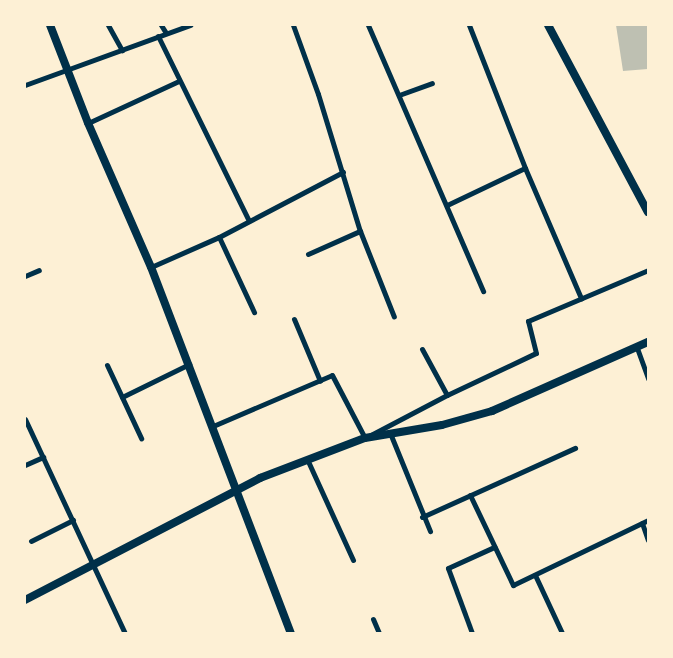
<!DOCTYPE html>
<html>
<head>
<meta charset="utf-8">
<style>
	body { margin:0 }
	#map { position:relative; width:673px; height:658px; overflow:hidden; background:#fdf0d5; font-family:Karla,sans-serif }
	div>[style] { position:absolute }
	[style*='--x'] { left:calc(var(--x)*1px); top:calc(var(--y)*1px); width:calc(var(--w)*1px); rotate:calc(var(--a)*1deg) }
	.building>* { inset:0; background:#bec0b2 }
	.minor>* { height:5px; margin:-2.5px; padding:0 2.5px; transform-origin:2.5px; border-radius:2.5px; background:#003049 }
	.tertiary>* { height:8px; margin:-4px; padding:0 4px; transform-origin:4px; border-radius:4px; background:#003049 }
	span { translate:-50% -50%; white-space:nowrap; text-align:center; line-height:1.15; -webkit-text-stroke:5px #fdf0d5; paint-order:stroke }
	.frame { position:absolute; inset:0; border:26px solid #fdf0d5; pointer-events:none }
</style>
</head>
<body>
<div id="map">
	<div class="building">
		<div style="clip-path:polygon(616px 25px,648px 25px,648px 69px,623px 71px)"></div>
	</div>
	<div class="minor">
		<div style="--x:108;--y:25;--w:29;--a:61"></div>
		<div style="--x:161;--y:25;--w:9;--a:58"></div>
		<div style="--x:293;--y:25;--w:73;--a:70.1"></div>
		<div style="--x:318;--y:94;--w:143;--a:73"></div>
		<div style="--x:360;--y:231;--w:92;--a:68.4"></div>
		<div style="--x:368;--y:25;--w:290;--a:66.6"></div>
		<div style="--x:469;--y:25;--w:154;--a:68.6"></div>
		<div style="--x:525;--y:168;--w:142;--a:66.7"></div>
		<div style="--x:158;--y:36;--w:206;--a:63.8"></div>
		<div style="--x:25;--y:85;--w:176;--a:-20"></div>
		<div style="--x:399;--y:95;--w:35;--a:-20"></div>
		<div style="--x:88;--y:123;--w:100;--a:-24.8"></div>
		<div style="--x:447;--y:205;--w:86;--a:-25.4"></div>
		<div style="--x:219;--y:237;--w:83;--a:65"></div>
		<div style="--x:308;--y:254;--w:57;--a:-23.9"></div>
		<div style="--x:151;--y:267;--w:74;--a:-23.8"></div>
		<div style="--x:219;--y:237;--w:140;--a:-27.7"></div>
		<div style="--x:25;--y:276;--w:15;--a:-23"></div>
		<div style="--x:294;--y:319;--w:67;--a:67.2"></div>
		<div style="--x:637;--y:348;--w:33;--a:70"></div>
		<div style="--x:422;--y:349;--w:52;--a:61.5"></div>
		<div style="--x:107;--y:365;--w:81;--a:65"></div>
		<div style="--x:122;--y:397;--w:75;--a:-26.2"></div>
		<div style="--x:25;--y:419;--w:236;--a:65"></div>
		<div style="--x:213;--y:426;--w:129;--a:-23.2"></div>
		<div style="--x:332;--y:375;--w:71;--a:62.4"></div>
		<div style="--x:365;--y:438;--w:93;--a:-27.7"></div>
		<div style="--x:447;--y:395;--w:98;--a:-25.3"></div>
		<div style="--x:536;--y:353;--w:33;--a:-104"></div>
		<div style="--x:528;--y:321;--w:130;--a:-23"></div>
		<div style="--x:390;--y:433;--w:106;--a:67.8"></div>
		<div style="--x:307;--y:459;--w:111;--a:65.5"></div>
		<div style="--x:25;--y:465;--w:20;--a:-24"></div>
		<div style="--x:470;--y:495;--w:100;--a:64.5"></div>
		<div style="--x:513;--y:585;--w:150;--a:-25.7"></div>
		<div style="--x:422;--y:517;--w:168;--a:-24.3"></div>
		<div style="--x:642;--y:523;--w:18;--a:71"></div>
		<div style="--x:31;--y:541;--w:47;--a:-26.6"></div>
		<div style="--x:535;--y:575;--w:64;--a:65"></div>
		<div style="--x:373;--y:619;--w:15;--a:67"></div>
		<div style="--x:472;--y:633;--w:69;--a:-110.3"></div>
		<div style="--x:448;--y:568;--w:51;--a:-24.5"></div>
	</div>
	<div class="tertiary">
		<div style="--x:50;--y:25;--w:105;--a:68.8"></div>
		<div style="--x:88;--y:123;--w:157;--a:66.4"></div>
		<div style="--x:151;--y:267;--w:392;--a:69.1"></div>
		<div style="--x:548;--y:25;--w:212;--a:61.9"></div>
		<div style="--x:25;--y:600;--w:265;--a:-27.4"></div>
		<div style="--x:260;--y:478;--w:112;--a:-20.9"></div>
		<div style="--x:365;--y:438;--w:78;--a:-9.6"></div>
		<div style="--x:442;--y:425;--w:52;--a:-15.6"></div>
		<div style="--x:492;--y:411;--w:171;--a:-23.9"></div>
	</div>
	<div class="frame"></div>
</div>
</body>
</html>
